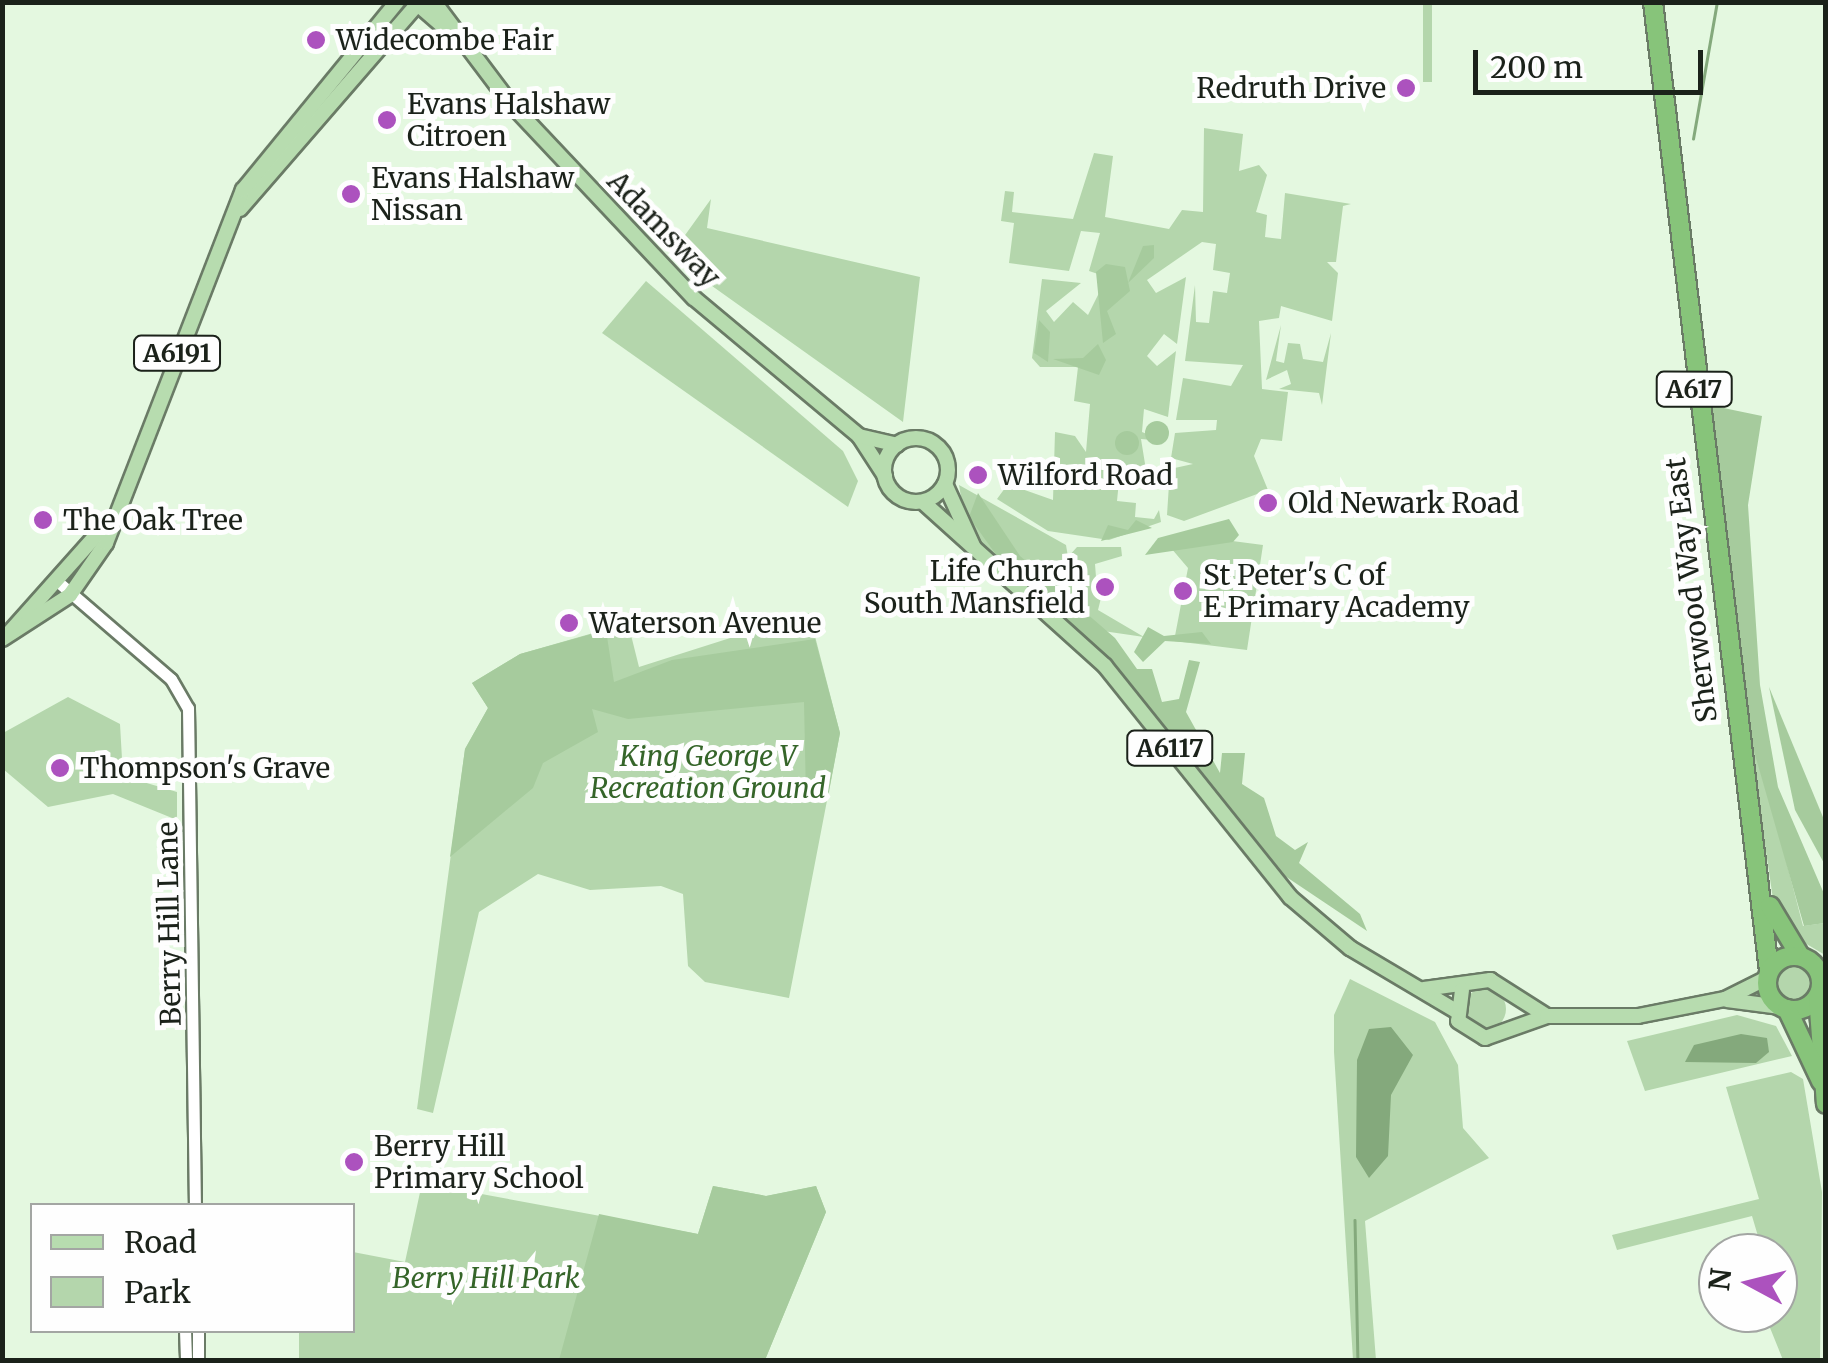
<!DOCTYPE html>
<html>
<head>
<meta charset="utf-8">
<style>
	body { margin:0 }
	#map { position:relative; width:1828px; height:1363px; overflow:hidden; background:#e4f8e0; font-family:Merriweather,serif }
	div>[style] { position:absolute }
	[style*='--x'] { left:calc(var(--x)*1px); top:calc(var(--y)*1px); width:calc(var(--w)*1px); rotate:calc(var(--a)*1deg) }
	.green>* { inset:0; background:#b4d6ac; transform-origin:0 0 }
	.round { border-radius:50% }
	.forest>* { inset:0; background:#a6cb9d }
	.water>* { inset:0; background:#84a97c }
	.stream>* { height:2.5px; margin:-1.25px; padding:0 1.25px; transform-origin:1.25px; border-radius:1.25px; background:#84a97c }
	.roads { filter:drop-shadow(2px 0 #6a7b66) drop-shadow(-2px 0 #6a7b66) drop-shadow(0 2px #6a7b66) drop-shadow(0 -2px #6a7b66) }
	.minor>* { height:11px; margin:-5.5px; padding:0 5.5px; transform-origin:5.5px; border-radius:5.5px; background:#fff }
	.major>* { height:14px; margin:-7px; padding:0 7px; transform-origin:7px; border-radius:7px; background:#b7dcaf }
	.major>.ring { margin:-7px; padding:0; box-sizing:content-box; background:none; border:14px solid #b7dcaf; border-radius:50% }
	.highway>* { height:18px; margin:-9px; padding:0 9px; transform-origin:9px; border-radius:9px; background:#87c47a }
	.highway>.ring { margin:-9px; padding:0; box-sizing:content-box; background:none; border:18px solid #87c47a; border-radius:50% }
	.dots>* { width:28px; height:28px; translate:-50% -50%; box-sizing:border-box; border:5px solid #fefefe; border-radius:50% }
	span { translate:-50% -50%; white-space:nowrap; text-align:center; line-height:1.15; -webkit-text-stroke:10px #fefefe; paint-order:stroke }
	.shield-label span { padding:2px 8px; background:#fefefe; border:2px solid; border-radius:8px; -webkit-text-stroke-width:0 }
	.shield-label { font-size:25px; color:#1b221a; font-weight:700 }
	.poi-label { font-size:28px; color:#1b221a }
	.left { translate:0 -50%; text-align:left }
	.right { translate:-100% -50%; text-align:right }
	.street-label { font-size:28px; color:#1b221a }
	.park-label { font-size:28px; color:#356529; font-style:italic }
	.frame { position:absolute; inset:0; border:5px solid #1b221a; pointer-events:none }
	.legend { position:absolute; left:30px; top:1203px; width:325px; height:130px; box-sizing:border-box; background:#fefefe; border:2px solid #a3a6a3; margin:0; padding:12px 18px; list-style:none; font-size:30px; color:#1b221a }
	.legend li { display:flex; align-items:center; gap:20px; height:50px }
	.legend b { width:50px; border:2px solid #a3a6a3 }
	.north { position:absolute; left:1698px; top:1233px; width:100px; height:100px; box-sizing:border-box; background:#fefefe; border:2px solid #a3a6a3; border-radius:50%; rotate:277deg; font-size:28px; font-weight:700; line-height:40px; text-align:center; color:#1b221a }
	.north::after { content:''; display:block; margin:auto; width:35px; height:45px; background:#ac52be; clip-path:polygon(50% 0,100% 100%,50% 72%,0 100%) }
	.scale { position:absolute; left:1473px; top:50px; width:230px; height:45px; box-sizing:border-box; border:5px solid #1b221a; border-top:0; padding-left:12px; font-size:30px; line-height:35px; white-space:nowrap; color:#1b221a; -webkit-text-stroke:8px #fefefe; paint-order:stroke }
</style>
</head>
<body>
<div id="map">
	<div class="green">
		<div style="left:1423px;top:3px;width:9px;height:79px"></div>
		<div style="clip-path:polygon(1204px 128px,1243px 134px,1239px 171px,1259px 165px,1267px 175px,1256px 212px,1267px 215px,1265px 237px,1281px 239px,1285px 193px,1351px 204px,1343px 206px,1336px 262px,1327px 262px,1338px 273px,1332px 321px,1281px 306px,1279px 318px,1259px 321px,1262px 389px,1288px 392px,1282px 441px,1261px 439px,1254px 456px,1268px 490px,1184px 521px,1167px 515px,1170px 469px,1193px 464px,1171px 458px,1175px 433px,1216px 430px,1217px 420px,1176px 420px,1183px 378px,1231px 386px,1243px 365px,1185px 361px,1195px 285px,1196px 322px,1209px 323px,1213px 291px,1227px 293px,1230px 273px,1213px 270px,1216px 244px,1202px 242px,1147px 280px,1156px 293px,1186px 277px,1177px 344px,1164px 334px,1147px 356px,1157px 366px,1176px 351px,1168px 417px,1144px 409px,1142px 432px,1164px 441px,1141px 439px,1146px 470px,1137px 470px,1135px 482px,1119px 481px,1117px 501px,1136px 503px,1135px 517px,1154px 519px,1159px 510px,1161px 522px,1109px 540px,1048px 531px,997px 499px,1016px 473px,1019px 488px,1053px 500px,1055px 432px,1075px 436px,1086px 452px,1090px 404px,1074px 401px,1078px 367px,1040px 367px,1032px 358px,1042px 279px,1081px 283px,1046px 311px,1054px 322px,1073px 302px,1088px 315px,1107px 277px,1089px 271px,1100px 233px,1081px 231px,1069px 271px,1009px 263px,1014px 223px,1001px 221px,1005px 191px,1014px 192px,1012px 212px,1073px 219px,1094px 153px,1113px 156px,1105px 217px,1169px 229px,1182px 210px,1203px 212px)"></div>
		<div style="clip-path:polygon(711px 199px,707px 228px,920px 277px,903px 422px,670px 256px)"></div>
		<div style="clip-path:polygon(646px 281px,843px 451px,858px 481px,848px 507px,602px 333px)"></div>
		<div style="clip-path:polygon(1281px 325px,1276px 361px,1284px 363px,1288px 343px,1300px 344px,1303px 359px,1323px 362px,1331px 333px,1322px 405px,1319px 393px,1279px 389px,1291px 384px,1287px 370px,1266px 380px)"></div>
		<div style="clip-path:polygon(959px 485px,1066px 545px,1068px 557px,1077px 547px,1121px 547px,1122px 556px,1095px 564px,1096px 577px,1106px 578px,1098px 610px,1144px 637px,1103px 631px,1208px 771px,1201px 777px,997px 565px,965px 520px)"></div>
		<div style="clip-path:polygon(1217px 539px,1263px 545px,1247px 650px,1174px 641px,1188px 568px,1171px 548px)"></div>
		<div style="clip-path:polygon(809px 613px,840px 733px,789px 998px,705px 982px,688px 966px,683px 894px,661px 886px,590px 890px,538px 874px,479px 912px,433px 1113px,417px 1109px,465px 749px,488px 708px,472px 683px,520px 654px,628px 623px,639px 667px)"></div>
		<div style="clip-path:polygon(1743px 695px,1803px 926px,1825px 923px,1825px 955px,1788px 933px,1773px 899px)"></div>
		<div style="clip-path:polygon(68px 697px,120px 724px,123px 776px,177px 792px,177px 820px,113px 794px,48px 807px,3px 769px,3px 733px)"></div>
		<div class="round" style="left:1773px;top:962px;width:42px;height:42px"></div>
		<div style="clip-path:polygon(1350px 979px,1435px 1022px,1458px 1065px,1463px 1128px,1489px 1158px,1365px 1221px,1376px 1360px,1353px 1360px,1334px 1052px,1334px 1015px)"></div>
		<div class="round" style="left:1464px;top:988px;width:42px;height:42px"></div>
		<div style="clip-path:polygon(1737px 1015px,1776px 1026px,1792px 1056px,1645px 1091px,1627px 1041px)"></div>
		<div style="clip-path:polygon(1791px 1072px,1803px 1079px,1822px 1192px,1820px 1360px,1783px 1360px,1764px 1313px,1778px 1313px,1778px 1253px,1763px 1253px,1752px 1216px,1617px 1250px,1612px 1235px,1759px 1199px,1726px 1087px)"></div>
		<div style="clip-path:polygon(422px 1183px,698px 1234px,713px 1186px,766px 1196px,816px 1186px,826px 1212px,765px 1360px,299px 1360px,299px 1331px,352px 1330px,353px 1252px,405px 1262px)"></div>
	</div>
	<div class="forest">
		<div style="clip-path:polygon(1154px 245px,1154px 258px,1128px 283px,1143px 246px)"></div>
		<div style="clip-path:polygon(1106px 264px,1125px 267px,1130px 291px,1107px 311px,1116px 334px,1103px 343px,1096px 272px)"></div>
		<div style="clip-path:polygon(1039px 320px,1050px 332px,1048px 362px,1034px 353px)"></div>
		<div style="clip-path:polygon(1098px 344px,1106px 360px,1099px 375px,1053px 359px,1083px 358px)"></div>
		<div style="clip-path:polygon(1709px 405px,1762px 416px,1748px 505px,1760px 685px,1778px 787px,1825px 896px,1825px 923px,1804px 926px,1752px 744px)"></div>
		<div class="round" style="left:1145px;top:421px;width:24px;height:24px"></div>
		<div class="round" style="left:1115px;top:431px;width:24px;height:24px"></div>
		<div style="clip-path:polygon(978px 493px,1020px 556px,1115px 638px,1137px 669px,1152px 669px,1162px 702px,1179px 699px,1189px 660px,1200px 662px,1186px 712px,1220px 773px,1222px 753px,1245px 753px,1242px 784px,1264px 798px,1276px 836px,1295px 850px,1308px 842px,1299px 863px,1360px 914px,1367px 931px,1282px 874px,1118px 673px,1010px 574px,969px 517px)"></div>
		<div style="clip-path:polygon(1229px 519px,1239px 535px,1233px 542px,1145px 555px,1158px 538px)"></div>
		<div style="clip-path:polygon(1136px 520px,1152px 528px,1101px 541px,1108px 525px,1128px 530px)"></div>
		<div style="clip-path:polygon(1148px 627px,1164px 636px,1202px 632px,1211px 644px,1165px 641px,1143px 662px,1134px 652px)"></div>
		<div style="clip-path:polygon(606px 630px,614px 682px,672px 660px,815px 639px,840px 733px,828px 797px,806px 797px,804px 702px,628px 719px,592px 709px,598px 732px,543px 763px,533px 788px,450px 857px,465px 749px,488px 708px,472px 683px,520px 654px)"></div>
		<div style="clip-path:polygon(1769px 687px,1825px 822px,1825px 865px,1795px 810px)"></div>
		<div style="clip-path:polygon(713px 1186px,766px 1196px,816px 1186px,826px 1212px,765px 1360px,559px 1360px,599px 1214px,698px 1234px)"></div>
	</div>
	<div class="water">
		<div style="clip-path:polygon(1391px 1027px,1413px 1055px,1391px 1095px,1388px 1156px,1369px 1178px,1356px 1157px,1357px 1060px,1369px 1029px)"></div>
		<div style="clip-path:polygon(1741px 1034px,1767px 1038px,1769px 1052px,1756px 1063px,1685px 1062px,1694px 1045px)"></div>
	</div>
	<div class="stream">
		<div style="--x:1693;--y:139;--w:139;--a:-80.1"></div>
		<div style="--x:1355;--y:1220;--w:140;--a:88.8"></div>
	</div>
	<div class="roads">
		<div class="minor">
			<div style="--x:57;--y:581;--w:150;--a:40.7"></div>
			<div style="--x:171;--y:679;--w:34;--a:60"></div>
			<div style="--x:188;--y:708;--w:498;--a:89.2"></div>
			<div style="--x:185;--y:1330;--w:30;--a:88"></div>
			<div style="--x:198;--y:1330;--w:30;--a:90"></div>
		</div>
		<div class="major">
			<div style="--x:415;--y:2;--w:50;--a:41"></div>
			<div style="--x:434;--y:2;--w:126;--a:53"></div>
			<div style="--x:510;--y:103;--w:268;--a:46.7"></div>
			<div style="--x:694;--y:298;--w:215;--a:39.9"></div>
			<div style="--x:859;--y:436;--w:48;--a:57"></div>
			<div style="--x:240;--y:209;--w:274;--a:-49.1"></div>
			<div style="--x:859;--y:436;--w:39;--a:13"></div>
			<div class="ring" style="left:884px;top:438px;width:50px;height:50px"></div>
			<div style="--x:945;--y:484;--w:70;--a:65.6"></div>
			<div style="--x:923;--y:502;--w:245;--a:42"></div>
			<div style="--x:1105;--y:666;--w:296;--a:51.3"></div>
			<div style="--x:1290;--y:897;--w:79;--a:40.4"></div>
			<div style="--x:1350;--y:948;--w:123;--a:30.7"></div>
			<div style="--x:10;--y:632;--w:147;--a:-48.3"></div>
			<div style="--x:2;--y:639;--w:81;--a:-32.9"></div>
			<div style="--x:70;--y:595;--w:63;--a:-55.3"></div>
			<div style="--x:106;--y:543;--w:379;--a:-68.8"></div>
			<div style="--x:243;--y:190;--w:243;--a:-50.7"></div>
			<div style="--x:1424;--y:989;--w:67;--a:-7.8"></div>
			<div style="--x:1490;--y:980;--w:67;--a:32.3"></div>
			<div style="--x:1462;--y:990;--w:31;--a:97"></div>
			<div style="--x:1458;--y:1021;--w:32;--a:32"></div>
			<div style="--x:1485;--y:1038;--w:66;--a:-19.5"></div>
			<div style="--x:1547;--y:1016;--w:91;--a:0"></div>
			<div style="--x:1638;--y:1016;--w:89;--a:-11.1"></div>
			<div style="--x:1725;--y:999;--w:47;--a:-26.6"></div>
			<div style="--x:1727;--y:1000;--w:54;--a:7.4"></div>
		</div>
		<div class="highway">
			<div style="--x:1653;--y:2;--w:976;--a:83.17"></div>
			<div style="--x:1770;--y:906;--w:58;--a:59"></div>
			<div class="ring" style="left:1767px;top:956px;width:36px;height:36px"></div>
			<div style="--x:1818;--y:996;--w:108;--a:85.8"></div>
			<div style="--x:1787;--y:1009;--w:80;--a:64.7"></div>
		</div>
	</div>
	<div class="dots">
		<div style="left:316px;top:40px;background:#ac52be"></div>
		<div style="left:1406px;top:88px;background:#ac52be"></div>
		<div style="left:387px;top:120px;background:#ac52be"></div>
		<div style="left:351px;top:194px;background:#ac52be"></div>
		<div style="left:978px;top:475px;background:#ac52be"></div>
		<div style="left:1268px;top:503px;background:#ac52be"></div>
		<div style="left:43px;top:520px;background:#ac52be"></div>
		<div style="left:1105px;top:587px;background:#ac52be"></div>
		<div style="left:1183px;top:591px;background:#ac52be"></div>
		<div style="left:569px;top:623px;background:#ac52be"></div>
		<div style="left:60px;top:768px;background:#ac52be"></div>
		<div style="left:354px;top:1162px;background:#ac52be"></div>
	</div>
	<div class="shield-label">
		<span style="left:177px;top:353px">A6191</span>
		<span style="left:1694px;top:389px">A617</span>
		<span style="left:1170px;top:748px">A6117</span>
	</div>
	<div class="poi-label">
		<span class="left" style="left:336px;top:40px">Widecombe Fair</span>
		<span class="right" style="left:1386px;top:88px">Redruth Drive</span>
		<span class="left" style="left:407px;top:120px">Evans Halshaw<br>Citroen</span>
		<span class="left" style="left:371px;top:194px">Evans Halshaw<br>Nissan</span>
		<span class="left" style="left:998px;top:475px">Wilford Road</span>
		<span class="left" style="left:1288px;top:503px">Old Newark Road</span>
		<span class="left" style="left:63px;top:520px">The Oak Tree</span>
		<span class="right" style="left:1085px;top:587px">Life Church<br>South Mansfield</span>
		<span class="left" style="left:1203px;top:591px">St Peter's C of<br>E Primary Academy</span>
		<span class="left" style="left:589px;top:623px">Waterson Avenue</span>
		<span class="left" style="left:80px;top:768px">Thompson's Grave</span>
		<span class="left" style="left:374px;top:1162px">Berry Hill<br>Primary School</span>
	</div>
	<div class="street-label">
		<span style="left:664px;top:229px;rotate:46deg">Adamsway</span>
		<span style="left:1691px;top:590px;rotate:-97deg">Sherwood Way East</span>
		<span style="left:169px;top:924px;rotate:-91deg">Berry Hill Lane</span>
	</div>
	<div class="park-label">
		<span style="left:708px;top:772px">King George V<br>Recreation Ground</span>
		<span style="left:486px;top:1278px">Berry Hill Park</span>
	</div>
	<div class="frame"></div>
	<ul class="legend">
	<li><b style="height:12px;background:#b7dcaf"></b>Road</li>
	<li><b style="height:28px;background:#b4d6ac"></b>Park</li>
	</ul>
	<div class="north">N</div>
	<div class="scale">200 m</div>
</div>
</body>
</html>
